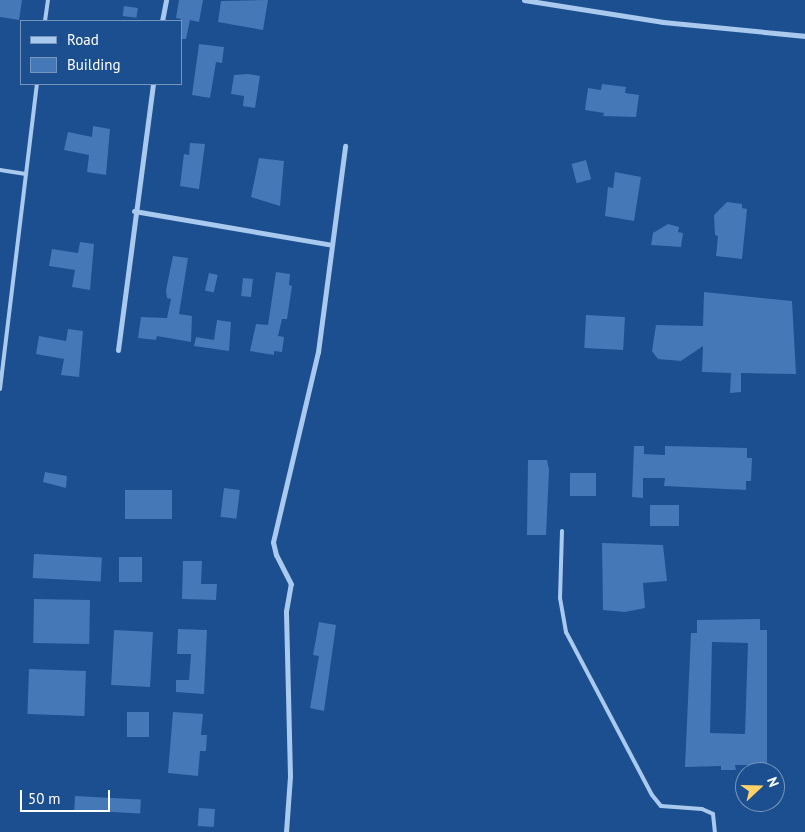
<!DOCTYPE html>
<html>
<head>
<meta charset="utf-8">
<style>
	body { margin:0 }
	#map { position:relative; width:805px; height:832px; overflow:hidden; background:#1b4f8f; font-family:"PT Sans",sans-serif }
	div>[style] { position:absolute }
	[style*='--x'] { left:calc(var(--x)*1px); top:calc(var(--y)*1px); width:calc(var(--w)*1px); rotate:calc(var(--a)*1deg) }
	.building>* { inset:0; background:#4478b7; transform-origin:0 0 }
	.lane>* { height:4px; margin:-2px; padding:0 2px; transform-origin:2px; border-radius:2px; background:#a9c9ee }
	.street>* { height:5px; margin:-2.5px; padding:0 2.5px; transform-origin:2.5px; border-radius:2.5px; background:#a9c9ee }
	span { translate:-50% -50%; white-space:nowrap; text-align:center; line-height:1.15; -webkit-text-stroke:4px #1b4f8f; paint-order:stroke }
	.legend { position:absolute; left:20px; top:20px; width:162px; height:65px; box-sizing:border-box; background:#1b4f8f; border:1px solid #7695bc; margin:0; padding:6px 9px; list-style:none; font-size:15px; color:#fff }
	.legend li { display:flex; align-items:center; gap:10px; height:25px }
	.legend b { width:25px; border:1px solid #7695bc }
	.north { position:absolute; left:735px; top:762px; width:50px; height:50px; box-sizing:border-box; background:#1b4f8f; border:1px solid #7695bc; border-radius:50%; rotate:69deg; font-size:14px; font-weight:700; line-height:20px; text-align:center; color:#fff }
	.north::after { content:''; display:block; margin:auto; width:18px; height:22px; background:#ffd166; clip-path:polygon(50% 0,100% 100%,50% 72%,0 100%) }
	.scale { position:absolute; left:20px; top:790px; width:90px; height:22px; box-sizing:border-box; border:2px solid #fff; border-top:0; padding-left:6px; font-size:15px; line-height:18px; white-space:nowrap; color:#fff; -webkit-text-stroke:4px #1b4f8f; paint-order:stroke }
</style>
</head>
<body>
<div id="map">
	<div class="building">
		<div style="clip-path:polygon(0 0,22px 0,19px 20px,0 17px)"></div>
		<div style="clip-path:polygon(179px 0,203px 0,199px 22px,190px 20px,186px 39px,181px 39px,181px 19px,176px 18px)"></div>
		<div style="clip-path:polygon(268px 0,263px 30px,218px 22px,221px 1px)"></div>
		<div style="left:124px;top:6px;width:14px;height:10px;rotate:8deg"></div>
		<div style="clip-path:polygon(199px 44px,224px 47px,222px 63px,216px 62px,210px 98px,192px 95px)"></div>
		<div style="clip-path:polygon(248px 74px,260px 76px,255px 108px,243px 106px,244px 96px,231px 94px,234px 75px)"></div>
		<div style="clip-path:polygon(602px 84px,626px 87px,625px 93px,639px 95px,636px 117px,603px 116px,604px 113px,585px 110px,588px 88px,601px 90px)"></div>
		<div style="clip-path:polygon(93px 126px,110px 129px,106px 175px,87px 172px,89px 155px,64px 150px,68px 132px,92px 137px)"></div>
		<div style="clip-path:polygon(190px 143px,205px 144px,199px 189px,180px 186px,184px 154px,189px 155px)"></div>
		<div style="clip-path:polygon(259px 158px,284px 161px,280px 206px,251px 197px)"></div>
		<div style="left:586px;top:160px;width:20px;height:15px;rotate:75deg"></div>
		<div style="clip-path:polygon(615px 172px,641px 177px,634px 221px,605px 216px,608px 187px,613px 188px)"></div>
		<div style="clip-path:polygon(727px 202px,742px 204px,742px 208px,747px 209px,742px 259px,716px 256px,718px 236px,715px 235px,714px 215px)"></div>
		<div style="clip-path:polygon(668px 224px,679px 227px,678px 232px,683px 233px,681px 247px,651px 245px,653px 233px)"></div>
		<div style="clip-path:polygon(80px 242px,94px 244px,90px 290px,72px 287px,75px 270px,49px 266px,52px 249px,78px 253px)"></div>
		<div style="clip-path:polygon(173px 256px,188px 258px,179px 314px,192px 316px,191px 342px,157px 336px,156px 340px,138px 338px,141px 317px,167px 318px,171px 299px,167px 298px,166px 290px)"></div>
		<div style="clip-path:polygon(276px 272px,290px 274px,289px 285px,292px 286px,287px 319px,282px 319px,278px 336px,284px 337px,282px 352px,274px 351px,274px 355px,250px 351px,256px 324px,268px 325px)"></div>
		<div style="left:209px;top:273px;width:9px;height:18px;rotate:13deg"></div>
		<div style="left:243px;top:278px;width:10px;height:18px;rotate:6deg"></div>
		<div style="clip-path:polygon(704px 292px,792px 301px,796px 374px,741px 373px,741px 392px,730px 393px,731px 373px,702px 372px,703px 346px,681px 361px,658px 359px,652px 351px,656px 325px,703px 326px)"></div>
		<div style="left:586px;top:315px;width:39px;height:33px;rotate:3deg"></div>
		<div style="clip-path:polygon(217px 320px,231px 322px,229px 351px,194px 346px,196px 337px,214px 340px)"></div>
		<div style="clip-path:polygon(68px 329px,83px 331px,79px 377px,61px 375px,64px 359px,36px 354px,39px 336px,66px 341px)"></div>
		<div style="clip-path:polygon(634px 446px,644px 446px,644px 454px,665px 455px,665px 446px,747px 448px,747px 458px,752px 458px,751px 481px,746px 481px,746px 490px,664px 486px,665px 478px,643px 478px,643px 498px,632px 497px)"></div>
		<div style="clip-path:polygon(528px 460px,547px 460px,549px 470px,546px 535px,527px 535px)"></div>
		<div style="clip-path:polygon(45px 472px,67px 476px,66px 488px,43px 482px)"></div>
		<div style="left:570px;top:473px;width:26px;height:23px"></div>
		<div style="left:224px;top:488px;width:16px;height:29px;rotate:7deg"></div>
		<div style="left:125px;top:490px;width:47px;height:29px"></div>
		<div style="left:679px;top:505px;width:21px;height:29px;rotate:90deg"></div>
		<div style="clip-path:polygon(602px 543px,663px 545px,667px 581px,643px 583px,645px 608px,625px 612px,603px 610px)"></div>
		<div style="left:34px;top:554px;width:68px;height:24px;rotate:3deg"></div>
		<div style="left:119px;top:557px;width:23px;height:25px"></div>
		<div style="clip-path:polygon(183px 561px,202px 561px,201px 584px,217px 584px,216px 600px,182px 599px)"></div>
		<div style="left:34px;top:599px;width:56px;height:44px;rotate:1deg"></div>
		<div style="clip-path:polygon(evenodd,760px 619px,760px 630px,767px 630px,767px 765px,735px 765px,736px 770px,721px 770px,721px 766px,685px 767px,691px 633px,697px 633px,697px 620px,760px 619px,712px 642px,748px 643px,745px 734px,710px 733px,712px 642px)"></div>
		<div style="clip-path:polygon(319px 622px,336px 625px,324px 711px,310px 708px,319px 656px,313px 655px)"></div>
		<div style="clip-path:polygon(178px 629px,207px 630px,204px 694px,176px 692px,176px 680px,189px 680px,191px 654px,177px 654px)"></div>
		<div style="left:114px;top:630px;width:39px;height:55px;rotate:3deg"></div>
		<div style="left:29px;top:669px;width:57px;height:45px;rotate:2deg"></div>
		<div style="left:127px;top:712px;width:22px;height:25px"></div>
		<div style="clip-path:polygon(173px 712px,203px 714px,201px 735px,207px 735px,206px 751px,200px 751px,198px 776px,168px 773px)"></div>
		<div style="left:75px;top:796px;width:66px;height:14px;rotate:3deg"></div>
		<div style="left:199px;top:808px;width:16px;height:18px;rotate:4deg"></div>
	</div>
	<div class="lane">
		<div style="--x:45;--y:21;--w:21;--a:-82"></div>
		<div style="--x:0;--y:170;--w:26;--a:9"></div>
		<div style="--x:0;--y:389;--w:307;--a:-83.1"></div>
		<div style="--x:562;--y:531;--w:67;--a:91.7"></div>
		<div style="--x:560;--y:598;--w:35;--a:80"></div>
		<div style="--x:566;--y:632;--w:184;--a:62.2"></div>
		<div style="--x:652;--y:795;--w:14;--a:51"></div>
		<div style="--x:661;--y:806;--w:41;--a:4.2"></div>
		<div style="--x:702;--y:809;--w:12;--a:24"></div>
		<div style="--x:713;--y:814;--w:18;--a:84"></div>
	</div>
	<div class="street">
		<div style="--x:524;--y:0;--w:141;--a:9"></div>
		<div style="--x:663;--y:22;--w:143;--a:5.6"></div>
		<div style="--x:162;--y:21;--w:21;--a:-79"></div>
		<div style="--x:134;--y:211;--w:201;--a:9.7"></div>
		<div style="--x:118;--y:350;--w:268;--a:-82.5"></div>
		<div style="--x:286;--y:832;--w:56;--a:-85.9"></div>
		<div style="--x:290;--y:776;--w:165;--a:-91.4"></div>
		<div style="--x:286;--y:611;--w:27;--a:-80"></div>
		<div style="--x:291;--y:584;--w:33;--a:-117"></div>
		<div style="--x:276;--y:555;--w:13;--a:-103"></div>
		<div style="--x:273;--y:542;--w:195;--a:-76.7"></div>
		<div style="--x:318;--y:352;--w:208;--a:-82.5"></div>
	</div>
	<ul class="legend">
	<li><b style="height:6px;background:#a9c9ee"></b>Road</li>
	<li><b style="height:14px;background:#4478b7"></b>Building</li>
	</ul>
	<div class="north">N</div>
	<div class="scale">50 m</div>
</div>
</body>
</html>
